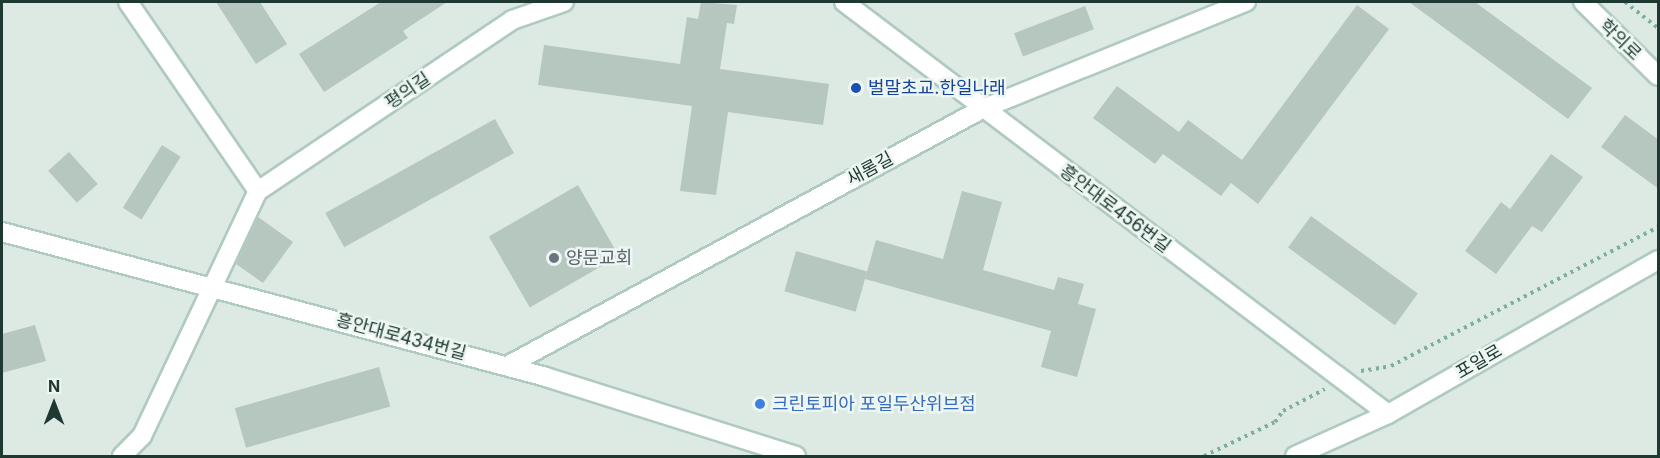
<!DOCTYPE html>
<html>
<head>
<meta charset="utf-8">
<style>
	body { margin:0 }
	#map { position:relative; width:1660px; height:458px; overflow:hidden; background:#ddeae4; font-family:Inter,"Noto Sans KR",sans-serif }
	div>[style] { position:absolute }
	[style*='--x'] { left:calc(var(--x)*1px); top:calc(var(--y)*1px); width:calc(var(--w)*1px); rotate:calc(var(--a)*1deg) }
	.building>* { inset:0; background:#b5c7bf; transform-origin:0 0 }
	.path>* { height:4px; margin-top:-2px; transform-origin:0; background:repeating-linear-gradient(90deg,#7baf9e 0 3px,transparent 0 7.5px) }
	.roads { filter:drop-shadow(2px 0 #afcac0) drop-shadow(-2px 0 #afcac0) drop-shadow(0 2px #afcac0) drop-shadow(0 -2px #afcac0) }
	.street>* { height:18px; margin:-9px; padding:0 9px; transform-origin:9px; border-radius:9px; background:#fff }
	.secondary>* { height:18px; margin:-9px; padding:0 9px; transform-origin:9px; border-radius:9px; background:#fff }
	.dots>* { width:16px; height:16px; translate:-50% -50%; box-sizing:border-box; border:3px solid #edf6f1; border-radius:50% }
	span { translate:-50% -50%; white-space:nowrap; text-align:center; line-height:1.15; -webkit-text-stroke:5px #edf6f1; paint-order:stroke }
	.street-label { font-size:18px; color:#1e3931 }
	.transit-label { font-size:18px; color:#164399 }
	.left { translate:0 -50%; text-align:left }
	.worship-label { font-size:18px; color:#5b616d }
	.shop-label { font-size:18px; color:#366cbe }
	.frame { position:absolute; inset:0; border:3px solid #1e3931; pointer-events:none }
	.north { position:absolute; left:24px; top:374px; width:60px; height:60px; -webkit-text-stroke:4px #edf6f1; paint-order:stroke; rotate:0deg; font-size:16px; font-weight:700; line-height:24px; text-align:center; color:#1e3931 }
	.north::after { content:''; display:block; margin:auto; width:21px; height:27px; background:#1e3931; clip-path:polygon(50% 0,100% 100%,50% 72%,0 100%) }
</style>
</head>
<body>
<div id="map">
	<div class="building">
		<div style="clip-path:polygon(216px 2px,260px 2px,287px 44px,256px 64px)"></div>
		<div style="clip-path:polygon(381px 2px,447px 2px,403px 31px,408px 38px,324px 92px,299px 54px)"></div>
		<div style="clip-path:polygon(701px 2px,737px 5px,734px 24px,727px 23px,720px 69px,829px 84px,823px 125px,728px 112px,716px 195px,680px 191px,692px 106px,538px 85px,544px 45px,680px 64px,687px 17px,698px 19px)"></div>
		<div style="clip-path:polygon(1409px 2px,1475px 2px,1592px 88px,1568px 119px)"></div>
		<div style="clip-path:polygon(1357px 5px,1389px 29px,1258px 204px,1231px 183px,1221px 196px,1163px 154px,1155px 164px,1093px 118px,1117px 86px,1179px 132px,1188px 120px,1242px 160px)"></div>
		<div style="left:1085px;top:6px;width:25px;height:76px;rotate:69deg"></div>
		<div style="clip-path:polygon(1625px 115px,1659px 140px,1659px 189px,1601px 147px)"></div>
		<div style="left:495px;top:119px;width:39px;height:194px;rotate:61deg"></div>
		<div style="left:162px;top:145px;width:22px;height:74px;rotate:32deg"></div>
		<div style="left:69px;top:152px;width:43px;height:28px;rotate:48deg"></div>
		<div style="clip-path:polygon(1551px 154px,1583px 177px,1542px 232px,1532px 226px,1496px 274px,1465px 251px,1501px 202px,1510px 209px)"></div>
		<div style="left:578px;top:185px;width:82px;height:103px;rotate:60deg"></div>
		<div style="clip-path:polygon(962px 191px,1002px 202px,983px 270px,1054px 290px,1058px 277px,1084px 284px,1078px 304px,1096px 309px,1077px 377px,1041px 367px,1051px 331px,865px 279px,876px 240px,943px 259px)"></div>
		<div style="left:1311px;top:216px;width:132px;height:39px;rotate:36deg"></div>
		<div style="clip-path:polygon(258px 217px,293px 242px,263px 283px,236px 264px)"></div>
		<div style="left:796px;top:251px;width:74px;height:42px;rotate:16deg"></div>
		<div style="clip-path:polygon(35px 325px,46px 361px,2px 373px,2px 334px)"></div>
		<div style="left:379px;top:367px;width:41px;height:150px;rotate:74deg"></div>
	</div>
	<div class="path">
		<div style="--x:1625;--y:2;--w:42;--a:38.2"></div>
		<div style="--x:1361;--y:371;--w:30;--a:-9"></div>
		<div style="--x:1391;--y:366;--w:301;--a:-27.5"></div>
		<div style="--x:1204;--y:456;--w:79;--a:-25.6"></div>
		<div style="--x:1275;--y:422;--w:14;--a:-54"></div>
		<div style="--x:1283;--y:411;--w:47;--a:-27.6"></div>
	</div>
	<div class="roads">
		<div class="street">
			<div style="--x:128;--y:2;--w:229;--a:55.5"></div>
			<div style="--x:2;--y:232;--w:563;--a:14.92"></div>
			<div style="--x:546;--y:377;--w:262;--a:17.5"></div>
			<div style="--x:507;--y:366;--w:540;--a:-28.42"></div>
			<div style="--x:982;--y:109;--w:285;--a:-22.1"></div>
			<div style="--x:122;--y:456;--w:28;--a:-45"></div>
			<div style="--x:142;--y:436;--w:271;--a:-64.7"></div>
			<div style="--x:258;--y:191;--w:306;--a:-33.9"></div>
			<div style="--x:512;--y:20;--w:55;--a:-19.1"></div>
		</div>
		<div class="secondary">
			<div style="--x:844;--y:2;--w:682;--a:37.14"></div>
			<div style="--x:1583;--y:2;--w:105;--a:44.6"></div>
			<div style="--x:1295;--y:456;--w:102;--a:-24.3"></div>
			<div style="--x:1388;--y:414;--w:311;--a:-29.7"></div>
		</div>
	</div>
	<div class="dots">
		<div style="left:856px;top:88px;background:#1a4fb4"></div>
		<div style="left:554px;top:258px;background:#6b7280"></div>
		<div style="left:760px;top:404px;background:#3f7fe0"></div>
	</div>
	<div class="street-label">
		<span style="left:1620px;top:40px;rotate:44deg">학의로</span>
		<span style="left:408px;top:91px;rotate:-34deg">평의길</span>
		<span style="left:870px;top:169px;rotate:-28deg">새롬길</span>
		<span style="left:1115px;top:209px;rotate:37deg">흥안대로456번길</span>
		<span style="left:401px;top:337px;rotate:15deg">흥안대로434번길</span>
		<span style="left:1479px;top:362px;rotate:-30deg">포일로</span>
	</div>
	<div class="transit-label">
		<span class="left" style="left:868px;top:88px">벌말초교.한일나래</span>
	</div>
	<div class="worship-label">
		<span class="left" style="left:566px;top:258px">양문교회</span>
	</div>
	<div class="shop-label">
		<span class="left" style="left:772px;top:404px">크린토피아 포일두산위브점</span>
	</div>
	<div class="frame"></div>
	<div class="north">N</div>
</div>
</body>
</html>
